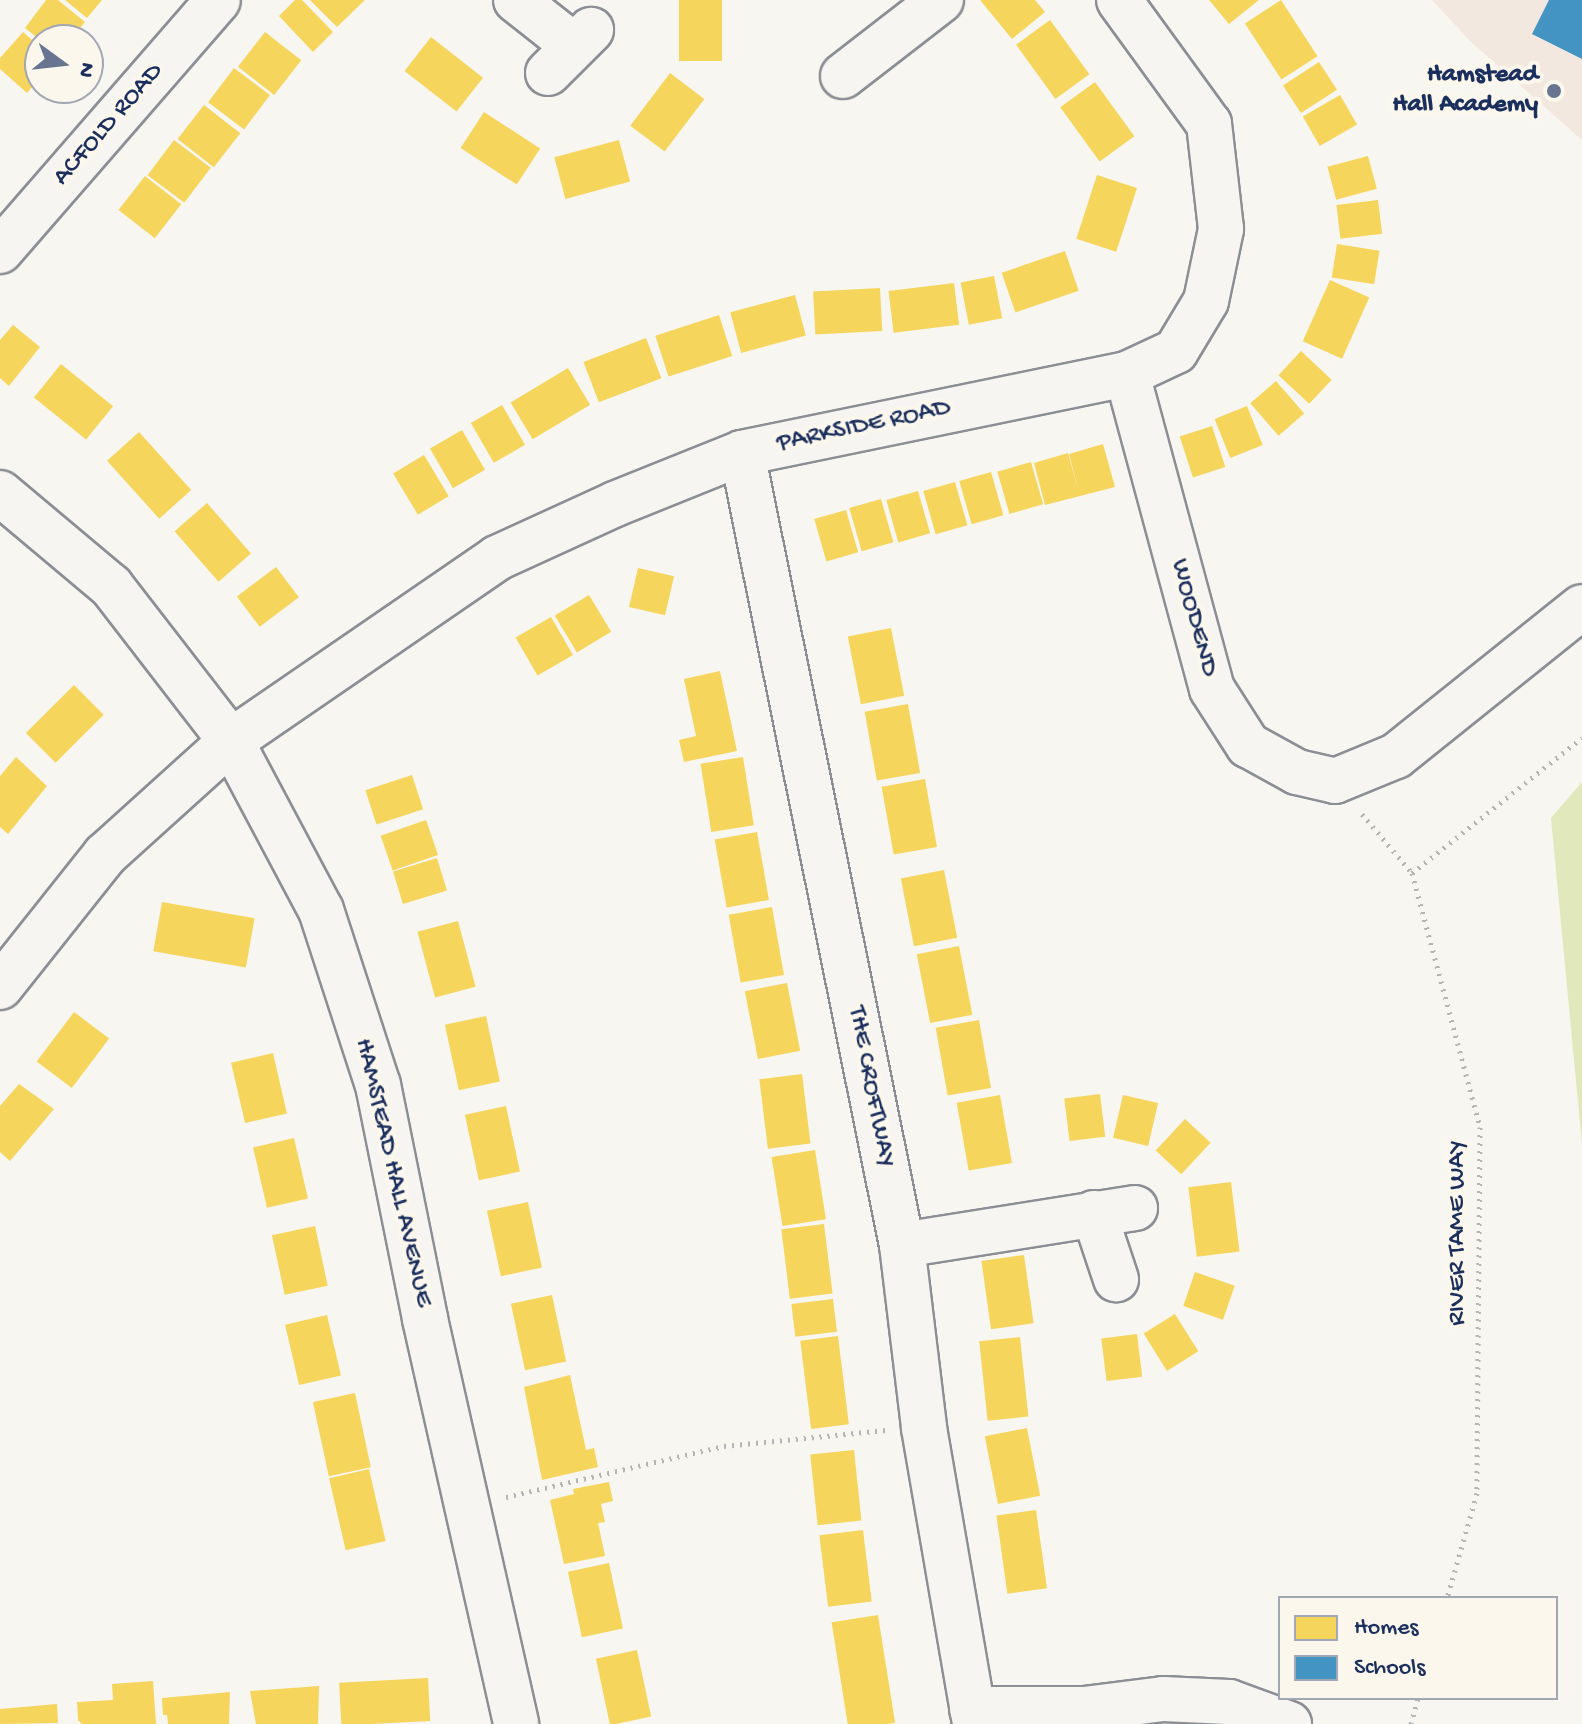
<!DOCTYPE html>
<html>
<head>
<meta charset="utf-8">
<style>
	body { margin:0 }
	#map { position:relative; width:1582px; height:1724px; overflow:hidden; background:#f8f6f0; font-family:"Gochi Hand",sans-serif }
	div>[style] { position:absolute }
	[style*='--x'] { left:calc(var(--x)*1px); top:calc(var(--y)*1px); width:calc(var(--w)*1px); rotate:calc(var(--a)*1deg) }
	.built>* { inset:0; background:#f3e8df }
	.green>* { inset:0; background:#e0e8bc }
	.homes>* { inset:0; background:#f6d55c; transform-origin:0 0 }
	.schools>* { inset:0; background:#4393c3 }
	.path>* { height:5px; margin-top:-2.5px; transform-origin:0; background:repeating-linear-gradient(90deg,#b3b5b7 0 2px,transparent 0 8px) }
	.roads { filter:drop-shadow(2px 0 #8b8e94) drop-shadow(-2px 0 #8b8e94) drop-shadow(0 2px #8b8e94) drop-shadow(0 -2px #8b8e94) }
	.minor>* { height:44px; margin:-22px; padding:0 22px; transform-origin:22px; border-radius:22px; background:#f6f5f1 }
	.dots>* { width:22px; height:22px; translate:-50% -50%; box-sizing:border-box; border:4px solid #fbf7ec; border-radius:50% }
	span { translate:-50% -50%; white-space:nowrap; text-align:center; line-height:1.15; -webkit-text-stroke:8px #fbf7ec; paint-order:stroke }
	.poi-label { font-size:26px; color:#1b2f5e; font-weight:700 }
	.right { translate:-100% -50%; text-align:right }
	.street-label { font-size:26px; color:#1b2f5e }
	.legend { position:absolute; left:1278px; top:1596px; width:280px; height:104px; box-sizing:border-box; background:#fbf7ec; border:2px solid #a1a7b3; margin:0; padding:10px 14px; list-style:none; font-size:24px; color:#1b2f5e }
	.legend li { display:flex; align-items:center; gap:16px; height:40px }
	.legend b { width:40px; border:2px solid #a1a7b3 }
	.north { position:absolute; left:24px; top:24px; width:80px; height:80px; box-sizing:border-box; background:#fbf7ec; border:2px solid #a1a7b3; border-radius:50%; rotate:105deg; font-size:22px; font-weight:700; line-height:32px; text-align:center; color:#1b2f5e }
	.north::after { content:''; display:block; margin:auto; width:28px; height:36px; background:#687591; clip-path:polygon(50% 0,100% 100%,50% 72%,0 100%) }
</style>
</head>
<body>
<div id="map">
	<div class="built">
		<div style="clip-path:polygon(1432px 0,1582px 0,1582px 140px,1470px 41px)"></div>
	</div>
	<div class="green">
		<div style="clip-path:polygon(1582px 782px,1582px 1144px,1551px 818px)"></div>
	</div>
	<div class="homes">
		<div style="clip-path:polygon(46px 0,58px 0,85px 22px,70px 40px,40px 40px,25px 28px)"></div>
		<div style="clip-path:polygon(65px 0,102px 0,87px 18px)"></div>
		<div style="clip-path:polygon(295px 0,302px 0,333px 32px,313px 52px,279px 16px)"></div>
		<div style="clip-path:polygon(310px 0,365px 0,337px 27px)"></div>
		<div style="left:679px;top:0;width:43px;height:61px"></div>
		<div style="clip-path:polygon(980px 0,1035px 0,1045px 12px,1012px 39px)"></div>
		<div style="clip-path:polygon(1209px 0,1259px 0,1229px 24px)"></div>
		<div style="left:1281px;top:0;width:67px;height:43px;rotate:57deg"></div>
		<div style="left:1050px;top:20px;width:67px;height:42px;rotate:54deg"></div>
		<div style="clip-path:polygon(23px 32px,40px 47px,40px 78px,27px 93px,0 69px,0 58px)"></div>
		<div style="left:265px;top:32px;width:46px;height:44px;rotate:38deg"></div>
		<div style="left:431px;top:37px;width:66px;height:43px;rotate:38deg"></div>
		<div style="left:1319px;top:62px;width:33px;height:43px;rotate:57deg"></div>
		<div style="left:234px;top:68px;width:45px;height:43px;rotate:37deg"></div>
		<div style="left:670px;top:73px;width:43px;height:66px;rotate:37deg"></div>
		<div style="left:1095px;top:82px;width:67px;height:43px;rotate:54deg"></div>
		<div style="left:1340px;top:95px;width:34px;height:43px;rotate:60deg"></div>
		<div style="left:204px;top:105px;width:46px;height:43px;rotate:38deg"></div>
		<div style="left:484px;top:112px;width:67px;height:43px;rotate:33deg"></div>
		<div style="left:174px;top:140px;width:46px;height:44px;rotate:37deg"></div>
		<div style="left:619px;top:140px;width:43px;height:67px;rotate:75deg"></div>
		<div style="left:1368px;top:156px;width:34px;height:42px;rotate:75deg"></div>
		<div style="left:1097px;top:175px;width:42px;height:67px;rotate:18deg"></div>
		<div style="left:145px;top:176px;width:46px;height:43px;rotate:38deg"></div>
		<div style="left:1378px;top:200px;width:34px;height:42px;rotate:83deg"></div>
		<div style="left:1337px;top:244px;width:43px;height:34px;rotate:9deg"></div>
		<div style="left:1065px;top:251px;width:42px;height:67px;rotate:71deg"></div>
		<div style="left:994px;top:276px;width:43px;height:34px;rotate:79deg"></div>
		<div style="left:1330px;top:280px;width:43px;height:67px;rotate:24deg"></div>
		<div style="left:954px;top:283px;width:42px;height:66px;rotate:83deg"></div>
		<div style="left:880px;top:288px;width:43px;height:67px;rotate:87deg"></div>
		<div style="left:795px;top:295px;width:42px;height:67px;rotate:75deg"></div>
		<div style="left:719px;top:315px;width:43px;height:67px;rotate:72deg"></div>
		<div style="clip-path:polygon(13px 325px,40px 347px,9px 386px,0 378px,0 340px)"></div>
		<div style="left:646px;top:338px;width:43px;height:67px;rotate:69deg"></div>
		<div style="left:1301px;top:351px;width:42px;height:33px;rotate:43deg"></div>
		<div style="left:61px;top:364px;width:67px;height:43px;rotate:39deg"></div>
		<div style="left:568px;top:368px;width:43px;height:67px;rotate:59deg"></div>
		<div style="left:1276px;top:381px;width:43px;height:34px;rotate:49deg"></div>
		<div style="left:502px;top:405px;width:46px;height:36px;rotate:60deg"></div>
		<div style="left:1247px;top:406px;width:42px;height:35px;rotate:68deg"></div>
		<div style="left:1212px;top:426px;width:43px;height:34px;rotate:72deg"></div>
		<div style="left:462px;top:430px;width:46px;height:37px;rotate:60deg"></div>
		<div style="left:139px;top:432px;width:78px;height:43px;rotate:48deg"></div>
		<div style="clip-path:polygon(1103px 444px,1115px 487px,1045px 505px,1034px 463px,1068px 453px,1079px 493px,1069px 454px)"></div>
		<div style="left:424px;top:455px;width:48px;height:36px;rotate:59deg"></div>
		<div style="left:1031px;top:462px;width:44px;height:35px;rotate:74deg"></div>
		<div style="left:991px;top:472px;width:45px;height:33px;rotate:74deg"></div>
		<div style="left:955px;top:482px;width:45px;height:33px;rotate:74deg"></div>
		<div style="left:918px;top:491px;width:44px;height:33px;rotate:74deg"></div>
		<div style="left:881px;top:499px;width:45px;height:33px;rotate:74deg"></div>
		<div style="left:207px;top:503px;width:67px;height:43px;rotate:49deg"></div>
		<div style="left:846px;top:510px;width:44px;height:33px;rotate:74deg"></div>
		<div style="left:276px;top:567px;width:38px;height:49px;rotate:53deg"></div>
		<div style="left:638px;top:568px;width:37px;height:40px;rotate:13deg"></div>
		<div style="left:589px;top:595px;width:43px;height:40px;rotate:59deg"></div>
		<div style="left:551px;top:617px;width:44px;height:41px;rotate:60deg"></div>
		<div style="left:891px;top:628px;width:69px;height:44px;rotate:79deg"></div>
		<div style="clip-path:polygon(720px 671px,737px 751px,684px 762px,679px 740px,696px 736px,684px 679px)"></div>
		<div style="left:74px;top:685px;width:42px;height:68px;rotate:45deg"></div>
		<div style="left:908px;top:704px;width:70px;height:44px;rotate:80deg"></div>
		<div style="clip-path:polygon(16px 757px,47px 786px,8px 834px,0 827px,0 776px)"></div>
		<div style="left:743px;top:757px;width:69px;height:43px;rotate:81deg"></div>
		<div style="left:412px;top:775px;width:36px;height:49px;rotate:72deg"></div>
		<div style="left:925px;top:779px;width:69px;height:44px;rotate:80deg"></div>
		<div style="left:426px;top:820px;width:37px;height:48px;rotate:71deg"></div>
		<div style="left:757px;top:832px;width:69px;height:43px;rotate:80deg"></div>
		<div style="left:437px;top:858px;width:34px;height:46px;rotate:73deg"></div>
		<div style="left:944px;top:870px;width:69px;height:44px;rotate:79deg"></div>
		<div style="left:162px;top:902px;width:94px;height:50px;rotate:10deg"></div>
		<div style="left:772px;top:907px;width:69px;height:44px;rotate:80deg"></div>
		<div style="left:458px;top:921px;width:68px;height:42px;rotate:75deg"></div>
		<div style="left:959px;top:946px;width:70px;height:43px;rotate:79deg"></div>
		<div style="left:787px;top:983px;width:69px;height:43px;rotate:79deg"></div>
		<div style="left:74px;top:1012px;width:44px;height:62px;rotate:37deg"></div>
		<div style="left:486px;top:1016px;width:67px;height:42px;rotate:78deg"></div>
		<div style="left:979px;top:1020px;width:69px;height:44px;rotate:80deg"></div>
		<div style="left:273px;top:1053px;width:62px;height:43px;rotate:77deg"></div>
		<div style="left:802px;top:1074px;width:70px;height:43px;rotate:83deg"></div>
		<div style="clip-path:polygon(19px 1084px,54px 1109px,10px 1161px,0 1152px,0 1106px)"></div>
		<div style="left:1100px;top:1094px;width:43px;height:36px;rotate:83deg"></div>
		<div style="left:1000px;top:1095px;width:69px;height:44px;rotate:80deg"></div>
		<div style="left:1123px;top:1095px;width:36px;height:44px;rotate:13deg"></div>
		<div style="left:506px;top:1106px;width:67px;height:42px;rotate:78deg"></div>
		<div style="left:1185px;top:1119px;width:35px;height:43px;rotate:43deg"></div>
		<div style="left:294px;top:1138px;width:62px;height:42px;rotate:77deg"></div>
		<div style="left:815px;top:1150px;width:70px;height:44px;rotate:81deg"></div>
		<div style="left:1231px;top:1182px;width:70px;height:43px;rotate:83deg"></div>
		<div style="left:528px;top:1202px;width:67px;height:42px;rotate:78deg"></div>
		<div style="left:824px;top:1224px;width:70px;height:43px;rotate:83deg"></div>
		<div style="left:315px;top:1226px;width:61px;height:44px;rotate:78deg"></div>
		<div style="left:1024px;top:1255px;width:69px;height:43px;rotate:82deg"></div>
		<div style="left:1195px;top:1272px;width:42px;height:36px;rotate:19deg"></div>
		<div style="left:552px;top:1295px;width:68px;height:42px;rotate:78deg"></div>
		<div style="left:833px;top:1299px;width:33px;height:42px;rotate:83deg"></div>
		<div style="left:1175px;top:1314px;width:44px;height:37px;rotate:58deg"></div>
		<div style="left:327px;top:1315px;width:62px;height:43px;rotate:77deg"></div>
		<div style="left:1137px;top:1334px;width:43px;height:36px;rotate:83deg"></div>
		<div style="left:838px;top:1336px;width:89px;height:38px;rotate:83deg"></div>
		<div style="left:1020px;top:1337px;width:80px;height:41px;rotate:84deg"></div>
		<div style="clip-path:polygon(570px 1375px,586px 1450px,594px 1448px,598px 1467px,542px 1480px,524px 1387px)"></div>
		<div style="left:355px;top:1393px;width:76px;height:43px;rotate:78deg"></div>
		<div style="left:1027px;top:1428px;width:69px;height:43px;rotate:79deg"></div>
		<div style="left:854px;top:1450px;width:71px;height:44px;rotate:84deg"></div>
		<div style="left:369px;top:1469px;width:74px;height:41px;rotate:77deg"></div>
		<div style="clip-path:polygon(609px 1482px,613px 1501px,601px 1504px,605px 1522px,598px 1523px,605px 1556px,564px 1564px,550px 1500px,574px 1494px,573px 1489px)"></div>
		<div style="left:1036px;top:1510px;width:79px;height:40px;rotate:82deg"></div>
		<div style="left:863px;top:1530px;width:72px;height:44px;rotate:83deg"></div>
		<div style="left:609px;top:1563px;width:67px;height:42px;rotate:78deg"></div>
		<div style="left:878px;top:1615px;width:109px;height:47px;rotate:81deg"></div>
		<div style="left:637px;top:1650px;width:68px;height:42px;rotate:78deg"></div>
		<div style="left:428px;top:1678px;width:43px;height:89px;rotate:87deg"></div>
		<div style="clip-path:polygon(153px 1681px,156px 1724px,82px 1724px,78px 1720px,77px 1702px,113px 1700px,112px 1684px)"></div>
		<div style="clip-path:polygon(319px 1686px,318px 1724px,256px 1724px,250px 1691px)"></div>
		<div style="clip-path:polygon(230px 1692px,229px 1724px,168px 1724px,167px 1715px,163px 1715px,162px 1698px)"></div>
		<div style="clip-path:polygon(57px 1704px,58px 1723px,0 1724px,0 1709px)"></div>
	</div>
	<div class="schools">
		<div style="clip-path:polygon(1549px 0,1582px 0,1582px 59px,1532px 34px)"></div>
	</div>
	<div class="path">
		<div style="--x:1362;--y:814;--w:77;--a:49.7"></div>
		<div style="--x:1412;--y:873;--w:263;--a:75"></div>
		<div style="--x:1480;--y:1127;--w:366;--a:90.5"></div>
		<div style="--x:1477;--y:1493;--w:109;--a:105.9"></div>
		<div style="--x:1412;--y:873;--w:217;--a:-38.5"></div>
		<div style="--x:506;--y:1497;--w:224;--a:-13.2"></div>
		<div style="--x:724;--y:1446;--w:163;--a:-5.6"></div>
		<div style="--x:1411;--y:1724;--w:27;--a:-75"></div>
	</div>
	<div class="roads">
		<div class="minor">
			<div style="--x:516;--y:0;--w:73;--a:38.3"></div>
			<div style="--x:548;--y:73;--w:61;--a:-45"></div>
			<div style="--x:843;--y:76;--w:124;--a:-37.8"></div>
			<div style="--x:0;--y:251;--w:332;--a:-49"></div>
			<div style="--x:1127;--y:374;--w:326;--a:74.9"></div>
			<div style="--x:1212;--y:689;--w:67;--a:57.3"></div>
			<div style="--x:1248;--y:745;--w:56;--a:28.9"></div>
			<div style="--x:1297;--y:772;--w:39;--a:13"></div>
			<div style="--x:1335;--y:781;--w:66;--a:-22.3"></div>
			<div style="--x:1396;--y:756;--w:238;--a:-38.7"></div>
			<div style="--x:742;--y:453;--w:808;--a:78.58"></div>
			<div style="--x:902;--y:1245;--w:184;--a:83.1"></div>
			<div style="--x:924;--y:1428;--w:300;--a:80.2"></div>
			<div style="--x:0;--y:493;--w:145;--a:40"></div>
			<div style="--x:111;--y:586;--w:196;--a:52.3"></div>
			<div style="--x:231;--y:741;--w:191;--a:62"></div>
			<div style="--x:321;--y:910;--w:184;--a:72"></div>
			<div style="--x:378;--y:1085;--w:239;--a:78.6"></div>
			<div style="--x:425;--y:1319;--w:415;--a:77.3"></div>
			<div style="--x:0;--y:987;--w:169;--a:-51.5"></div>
			<div style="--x:105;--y:855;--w:170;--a:-42.1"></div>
			<div style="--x:231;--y:741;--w:323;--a:-34.5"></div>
			<div style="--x:497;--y:558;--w:130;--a:-24.6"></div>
			<div style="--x:615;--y:504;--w:137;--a:-21.9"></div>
			<div style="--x:742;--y:453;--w:393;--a:-11.6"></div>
			<div style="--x:1127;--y:374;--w:54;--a:-25.1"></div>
			<div style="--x:1176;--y:351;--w:58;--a:-59"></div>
			<div style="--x:1206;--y:301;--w:74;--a:-78.2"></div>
			<div style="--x:1221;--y:229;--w:106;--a:-96.5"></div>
			<div style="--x:1209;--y:124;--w:153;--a:-126"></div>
			<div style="--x:1094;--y:1213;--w:70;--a:71.6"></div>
			<div style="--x:902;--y:1245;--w:236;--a:-9"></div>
			<div style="--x:972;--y:1709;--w:112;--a:0"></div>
			<div style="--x:1084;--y:1709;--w:80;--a:-7.2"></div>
			<div style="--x:1163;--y:1699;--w:66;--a:2.6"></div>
			<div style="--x:1229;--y:1702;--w:64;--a:20.1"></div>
		</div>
	</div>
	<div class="dots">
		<div style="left:1554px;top:91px;background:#687591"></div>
	</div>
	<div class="poi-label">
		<span class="right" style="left:1538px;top:91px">Hamstead<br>Hall Academy</span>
	</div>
	<div class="street-label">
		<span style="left:109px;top:125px;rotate:-49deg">ACFOLD ROAD</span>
		<span style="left:864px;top:427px;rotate:-12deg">PARKSIDE ROAD</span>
		<span style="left:1193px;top:618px;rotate:75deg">WOODEND</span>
		<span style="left:870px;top:1087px;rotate:79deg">THE CROFTWAY</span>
		<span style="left:392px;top:1173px;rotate:77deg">HAMSTEAD HALL AVENUE</span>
		<span style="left:1459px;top:1233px;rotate:-90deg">RIVER TAME WAY</span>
	</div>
	<ul class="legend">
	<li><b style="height:22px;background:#f6d55c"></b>Homes</li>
	<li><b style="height:22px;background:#4393c3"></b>Schools</li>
	</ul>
	<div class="north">N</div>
</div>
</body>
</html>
